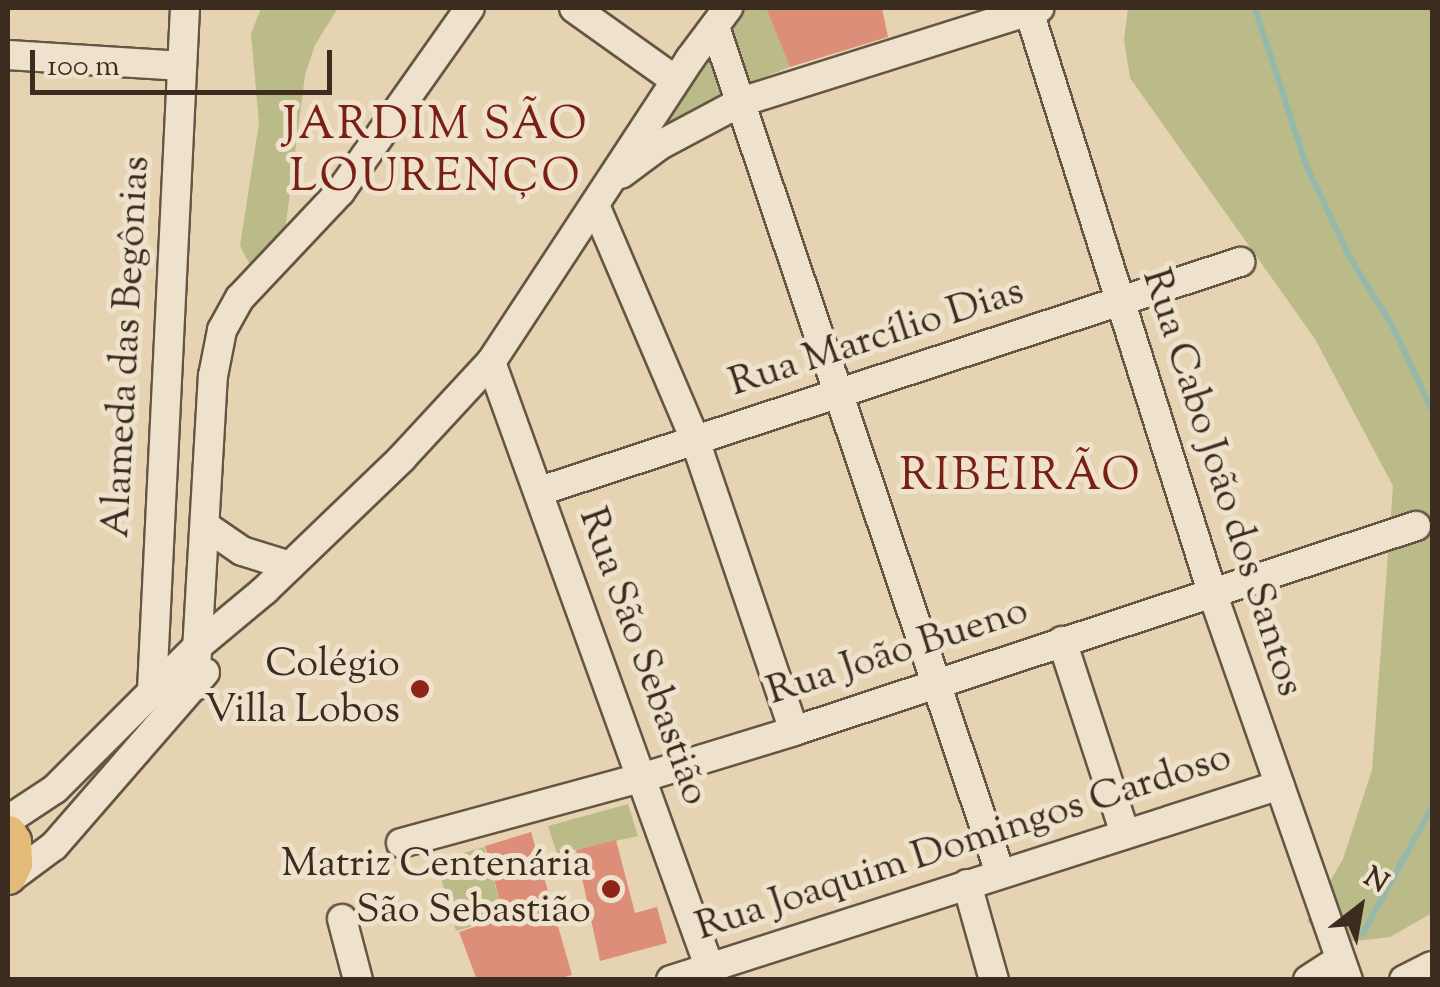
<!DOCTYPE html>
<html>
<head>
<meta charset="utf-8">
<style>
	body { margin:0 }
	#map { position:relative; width:1440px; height:987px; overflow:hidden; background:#e6d3b1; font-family:"Sorts Mill Goudy",serif }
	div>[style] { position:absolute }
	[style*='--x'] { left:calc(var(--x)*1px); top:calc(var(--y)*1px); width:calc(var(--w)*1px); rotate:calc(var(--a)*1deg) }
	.green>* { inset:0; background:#babb88; transform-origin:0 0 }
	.stream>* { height:6px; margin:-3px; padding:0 3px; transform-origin:3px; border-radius:3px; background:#96b8ab }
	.building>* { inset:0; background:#dc8e78 }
	.roads { filter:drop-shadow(2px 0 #654) drop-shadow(-2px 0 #654) drop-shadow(0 2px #654) drop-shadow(0 -2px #654) }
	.minor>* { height:28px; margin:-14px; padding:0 14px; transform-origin:14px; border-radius:14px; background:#efe2cc }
	.major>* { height:35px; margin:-17.5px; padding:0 17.5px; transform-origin:17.5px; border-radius:17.5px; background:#e3ba78 }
	.dots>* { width:28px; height:28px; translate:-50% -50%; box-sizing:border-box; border:5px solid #efe2cc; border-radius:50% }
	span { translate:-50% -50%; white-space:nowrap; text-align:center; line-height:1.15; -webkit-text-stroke:10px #efe2cc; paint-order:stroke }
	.street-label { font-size:40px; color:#3c2b1f }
	.poi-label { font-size:40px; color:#3c2b1f }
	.right { translate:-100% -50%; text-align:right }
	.quarter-label { font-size:45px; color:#7a1f14; letter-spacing:2.5px }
	.frame { position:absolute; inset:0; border:10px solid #3c2b1f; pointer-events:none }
	.north { position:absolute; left:1310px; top:857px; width:100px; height:100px; -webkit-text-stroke:8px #efe2cc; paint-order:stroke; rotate:31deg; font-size:28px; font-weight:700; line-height:40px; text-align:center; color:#3c2b1f }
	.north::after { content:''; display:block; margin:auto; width:35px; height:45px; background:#3c2b1f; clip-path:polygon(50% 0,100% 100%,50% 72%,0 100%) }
	.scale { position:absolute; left:30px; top:50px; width:302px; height:45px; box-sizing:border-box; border:5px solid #3c2b1f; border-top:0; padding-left:12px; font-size:30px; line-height:35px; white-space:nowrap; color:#3c2b1f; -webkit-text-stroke:8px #efe2cc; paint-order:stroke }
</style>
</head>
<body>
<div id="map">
	<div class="green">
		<div style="clip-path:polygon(261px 8px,338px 8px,315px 45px,305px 75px,284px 239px,270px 257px,249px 263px,240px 246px,259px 123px,251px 34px)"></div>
		<div style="clip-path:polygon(744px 8px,766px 8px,790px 67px,744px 85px,725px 32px)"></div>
		<div style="clip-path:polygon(1128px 8px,1432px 8px,1432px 913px,1390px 937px,1330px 944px,1307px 921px,1343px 859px,1372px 770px,1393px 486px,1315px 339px,1130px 78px,1124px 40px)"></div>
		<div style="clip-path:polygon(715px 32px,737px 101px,624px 164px)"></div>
		<div style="clip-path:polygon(628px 804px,638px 836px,557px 854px,548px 826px)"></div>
		<div style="left:484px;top:847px;width:73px;height:50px;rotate:74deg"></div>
	</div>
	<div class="stream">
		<div style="--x:1255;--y:8;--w:167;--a:71.9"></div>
		<div style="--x:1307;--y:167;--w:98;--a:64.7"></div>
		<div style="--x:1349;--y:256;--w:86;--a:58.3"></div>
		<div style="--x:1394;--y:329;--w:89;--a:64.9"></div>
		<div style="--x:1363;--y:933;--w:144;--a:-61.3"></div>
	</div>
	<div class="building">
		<div style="clip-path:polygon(766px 8px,882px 8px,888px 37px,790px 67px)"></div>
		<div style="clip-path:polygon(531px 832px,572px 975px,553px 980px,477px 980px,459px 932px,504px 917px,485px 846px)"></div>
		<div style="clip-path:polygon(616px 840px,635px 913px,657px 907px,667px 943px,600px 961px,576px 850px)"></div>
	</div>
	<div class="roads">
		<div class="minor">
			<div style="--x:574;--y:8;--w:124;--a:35.5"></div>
			<div style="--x:1028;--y:8;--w:612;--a:72.51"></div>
			<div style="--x:1212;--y:592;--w:411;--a:70.7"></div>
			<div style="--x:715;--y:27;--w:893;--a:71.38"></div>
			<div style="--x:8;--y:55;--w:173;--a:3.6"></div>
			<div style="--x:621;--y:174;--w:49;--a:-36.6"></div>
			<div style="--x:660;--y:145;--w:92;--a:-28"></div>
			<div style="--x:741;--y:102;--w:313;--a:-17.5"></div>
			<div style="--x:595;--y:205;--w:255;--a:66.9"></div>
			<div style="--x:695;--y:440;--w:307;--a:71.2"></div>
			<div style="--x:491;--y:362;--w:657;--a:70.16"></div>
			<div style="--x:540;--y:491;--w:737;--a:-18.12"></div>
			<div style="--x:207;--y:527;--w:42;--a:34.4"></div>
			<div style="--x:242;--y:551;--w:50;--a:17.4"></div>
			<div style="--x:1062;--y:641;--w:203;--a:71.9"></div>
			<div style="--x:195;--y:686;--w:311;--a:-86.7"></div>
			<div style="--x:213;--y:376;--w:47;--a:-78.9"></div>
			<div style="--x:222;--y:330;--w:37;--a:-61"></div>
			<div style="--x:240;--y:298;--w:146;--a:-46.7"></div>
			<div style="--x:340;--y:192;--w:225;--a:-54.8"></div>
			<div style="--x:152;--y:690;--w:683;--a:-87.23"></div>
			<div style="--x:8;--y:820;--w:56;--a:-33.4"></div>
			<div style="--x:55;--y:789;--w:204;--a:-45"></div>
			<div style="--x:199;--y:645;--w:86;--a:-39.8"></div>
			<div style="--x:265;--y:590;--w:190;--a:-43.9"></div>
			<div style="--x:402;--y:458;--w:131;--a:-47.2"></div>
			<div style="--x:491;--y:362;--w:363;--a:-56.7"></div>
			<div style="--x:690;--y:59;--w:64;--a:-53.3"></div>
			<div style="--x:401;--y:843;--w:252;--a:-15.2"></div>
			<div style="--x:644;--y:777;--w:157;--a:-17"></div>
			<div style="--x:794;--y:731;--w:655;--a:-18.24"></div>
			<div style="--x:8;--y:880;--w:57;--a:-36.5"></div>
			<div style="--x:54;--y:846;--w:230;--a:-49"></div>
			<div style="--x:967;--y:884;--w:100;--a:74.3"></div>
			<div style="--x:342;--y:919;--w:63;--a:75.3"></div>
			<div style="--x:671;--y:980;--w:639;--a:-17.75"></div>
			<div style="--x:1308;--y:980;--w:38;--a:-33"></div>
			<div style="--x:1404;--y:980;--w:31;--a:-27"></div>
		</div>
		<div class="major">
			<div style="--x:8;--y:833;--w:9;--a:58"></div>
			<div style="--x:13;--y:841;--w:22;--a:87"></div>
			<div style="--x:14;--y:863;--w:14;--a:115"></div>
		</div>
	</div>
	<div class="dots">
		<div style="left:420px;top:689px;background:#8f2418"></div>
		<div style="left:611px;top:889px;background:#8f2418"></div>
	</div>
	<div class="street-label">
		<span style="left:877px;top:339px;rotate:-18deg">Rua Marcílio Dias</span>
		<span style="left:128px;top:347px;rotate:-87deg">Alameda das Begônias</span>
		<span style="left:1221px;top:483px;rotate:72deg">Rua Cabo João dos Santos</span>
		<span style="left:898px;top:653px;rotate:-18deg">Rua João Bueno</span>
		<span style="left:642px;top:657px;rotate:70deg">Rua São Sebastião</span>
		<span style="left:964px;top:844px;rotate:-18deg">Rua Joaquim Domingos Cardoso</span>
	</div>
	<div class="poi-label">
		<span class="right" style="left:400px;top:689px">Colégio<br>Villa Lobos</span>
		<span class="right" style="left:591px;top:889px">Matriz Centenária<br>São Sebastião</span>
	</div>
	<div class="quarter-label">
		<span style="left:436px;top:154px">JARDIM SÃO<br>LOURENÇO</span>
		<span style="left:1021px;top:479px">RIBEIRÃO</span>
	</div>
	<div class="frame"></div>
	<div class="north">N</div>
	<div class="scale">100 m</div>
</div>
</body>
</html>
